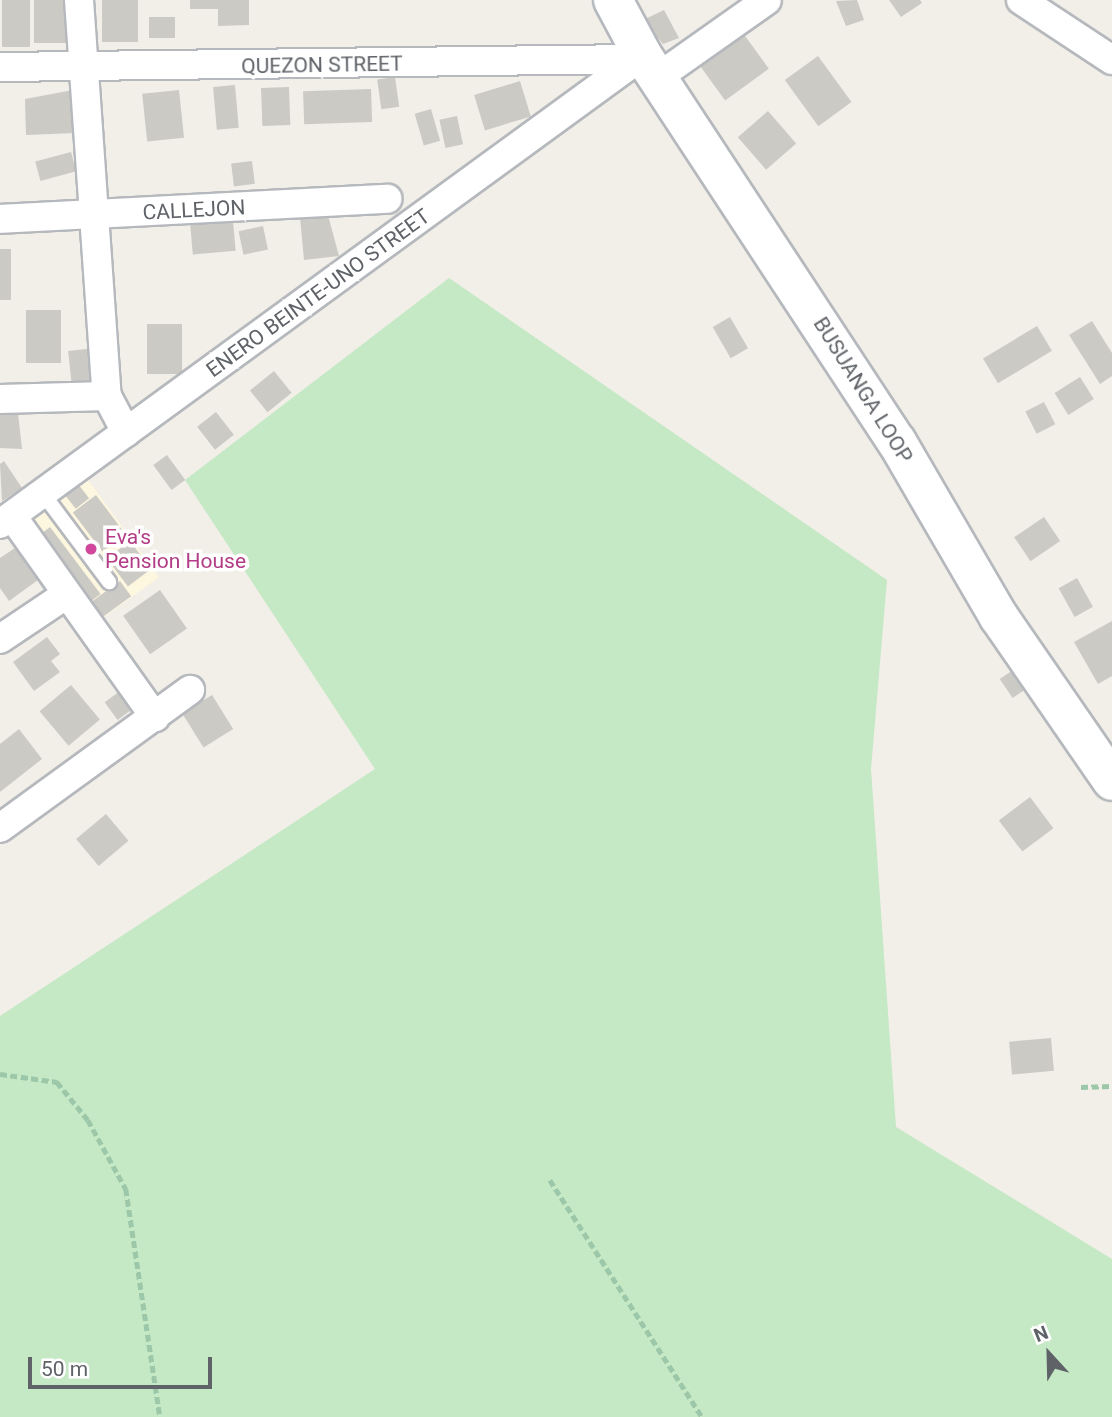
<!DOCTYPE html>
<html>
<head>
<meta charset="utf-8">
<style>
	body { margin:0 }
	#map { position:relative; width:1112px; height:1417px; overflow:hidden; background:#f1efe8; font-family:Roboto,sans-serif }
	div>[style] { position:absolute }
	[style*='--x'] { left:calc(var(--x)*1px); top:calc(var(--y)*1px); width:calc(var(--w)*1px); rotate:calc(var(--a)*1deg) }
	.commercial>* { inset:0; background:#fef7e0; transform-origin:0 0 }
	.green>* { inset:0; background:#c5e8c5 }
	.building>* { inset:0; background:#cccac5; transform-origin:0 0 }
	.path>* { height:4.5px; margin-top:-2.25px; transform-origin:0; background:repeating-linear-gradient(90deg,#9cc7a9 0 7px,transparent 0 10.5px) }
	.roads { filter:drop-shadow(2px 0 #b5b8bc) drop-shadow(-2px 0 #b5b8bc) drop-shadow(0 2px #b5b8bc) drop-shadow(0 -2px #b5b8bc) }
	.lane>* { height:14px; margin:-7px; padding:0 7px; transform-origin:7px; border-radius:7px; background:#fff }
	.street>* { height:28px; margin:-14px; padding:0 14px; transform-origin:14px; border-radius:14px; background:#fff }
	.secondary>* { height:38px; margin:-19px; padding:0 19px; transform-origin:19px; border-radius:19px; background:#fff }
	.dots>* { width:19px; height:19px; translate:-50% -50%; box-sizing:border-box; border:4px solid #fff; border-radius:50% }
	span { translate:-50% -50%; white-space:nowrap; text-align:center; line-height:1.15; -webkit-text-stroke:7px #fff; paint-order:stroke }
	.street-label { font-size:21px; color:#5f6368 }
	.hotel-label { font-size:21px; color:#b23c85 }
	.left { translate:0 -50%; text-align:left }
	.north { position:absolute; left:1014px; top:1319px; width:70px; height:70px; -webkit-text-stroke:5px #fff; paint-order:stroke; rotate:338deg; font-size:19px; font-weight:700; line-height:28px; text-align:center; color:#5f6368 }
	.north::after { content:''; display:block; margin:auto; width:24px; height:32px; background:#5f6368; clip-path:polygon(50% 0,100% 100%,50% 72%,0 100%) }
	.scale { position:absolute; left:28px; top:1357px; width:184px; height:32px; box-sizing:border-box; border:4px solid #5f6368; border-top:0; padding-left:9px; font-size:21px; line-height:24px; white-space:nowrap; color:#5f6368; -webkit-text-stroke:5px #fff; paint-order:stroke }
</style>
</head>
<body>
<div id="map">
	<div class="commercial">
		<div style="left:86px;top:477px;width:124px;height:77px;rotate:54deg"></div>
	</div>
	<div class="green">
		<div style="clip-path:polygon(449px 278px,887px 580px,871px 769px,896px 1127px,1112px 1259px,1112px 1417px,0 1417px,0 1016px,375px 769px,185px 480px)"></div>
	</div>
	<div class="building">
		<div style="left:2px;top:0;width:28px;height:47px"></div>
		<div style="left:34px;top:0;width:38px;height:43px"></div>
		<div style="left:102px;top:0;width:36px;height:42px"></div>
		<div style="clip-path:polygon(190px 0,249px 0,249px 25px,218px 26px,218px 9px,190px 9px)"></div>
		<div style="clip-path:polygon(857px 0,864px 20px,846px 26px,836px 1px)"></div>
		<div style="clip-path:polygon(889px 0,920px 0,922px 3px,901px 17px)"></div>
		<div style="clip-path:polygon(664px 10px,679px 38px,663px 44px,643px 20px)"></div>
		<div style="left:149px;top:17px;width:26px;height:21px"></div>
		<div style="left:740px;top:29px;width:49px;height:54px;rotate:54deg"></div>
		<div style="left:818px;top:56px;width:57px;height:41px;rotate:54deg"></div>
		<div style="left:395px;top:77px;width:30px;height:18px;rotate:82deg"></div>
		<div style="left:520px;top:81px;width:37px;height:48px;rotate:73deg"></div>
		<div style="left:235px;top:85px;width:43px;height:22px;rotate:85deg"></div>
		<div style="left:289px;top:87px;width:38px;height:28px;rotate:88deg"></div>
		<div style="left:371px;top:89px;width:33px;height:68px;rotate:88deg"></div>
		<div style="clip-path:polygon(73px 90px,75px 133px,26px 135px,25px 99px)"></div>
		<div style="left:179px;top:90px;width:48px;height:37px;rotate:84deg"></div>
		<div style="left:431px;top:109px;width:33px;height:17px;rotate:74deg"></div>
		<div style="left:768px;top:111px;width:43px;height:40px;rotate:49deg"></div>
		<div style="left:457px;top:116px;width:29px;height:18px;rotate:78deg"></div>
		<div style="left:71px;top:152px;width:20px;height:37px;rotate:75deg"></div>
		<div style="left:252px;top:161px;width:23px;height:21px;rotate:83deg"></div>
		<div style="clip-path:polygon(325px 204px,339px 256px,304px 260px,299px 207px)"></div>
		<div style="left:232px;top:209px;width:42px;height:43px;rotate:85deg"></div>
		<div style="left:263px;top:226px;width:24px;height:25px;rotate:78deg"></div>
		<div style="left:0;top:249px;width:11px;height:51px"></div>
		<div style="left:26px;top:310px;width:35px;height:53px"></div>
		<div style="left:730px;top:317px;width:36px;height:20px;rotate:60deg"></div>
		<div style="clip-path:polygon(1092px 321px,1112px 353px,1112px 376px,1100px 384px,1069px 335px)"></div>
		<div style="left:147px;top:324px;width:35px;height:50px"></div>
		<div style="left:1037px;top:326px;width:29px;height:63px;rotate:59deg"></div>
		<div style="left:96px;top:348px;width:31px;height:28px;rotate:84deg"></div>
		<div style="left:274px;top:371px;width:28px;height:31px;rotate:51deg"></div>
		<div style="left:1080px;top:377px;width:26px;height:30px;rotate:58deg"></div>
		<div style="left:1044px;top:402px;width:25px;height:21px;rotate:63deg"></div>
		<div style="left:216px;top:412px;width:29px;height:24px;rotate:52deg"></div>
		<div style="clip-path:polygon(0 413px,18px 413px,22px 449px,0 448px)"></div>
		<div style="left:167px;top:455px;width:31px;height:17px;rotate:54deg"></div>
		<div style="clip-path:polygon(4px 461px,22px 488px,2px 501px,0 464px)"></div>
		<div style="left:78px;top:484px;width:18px;height:17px;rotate:52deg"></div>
		<div style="left:96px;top:495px;width:49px;height:29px;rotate:53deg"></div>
		<div style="left:1044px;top:517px;width:29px;height:36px;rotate:56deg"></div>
		<div style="left:50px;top:527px;width:84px;height:17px;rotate:53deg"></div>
		<div style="left:130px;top:541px;width:35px;height:29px;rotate:53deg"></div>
		<div style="clip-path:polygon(15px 548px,38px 580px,9px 601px,0 588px,0 558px)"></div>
		<div style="left:1077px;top:578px;width:33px;height:21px;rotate:61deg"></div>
		<div style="left:120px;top:581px;width:19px;height:42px;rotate:54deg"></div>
		<div style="left:160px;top:590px;width:47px;height:45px;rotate:55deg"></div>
		<div style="clip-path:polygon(1112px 621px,1112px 676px,1098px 684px,1074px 642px)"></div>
		<div style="clip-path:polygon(47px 637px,60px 654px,51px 661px,60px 672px,34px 691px,13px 662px)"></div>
		<div style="left:1013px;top:670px;width:23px;height:16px;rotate:56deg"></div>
		<div style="left:71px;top:685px;width:45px;height:41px;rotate:50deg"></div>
		<div style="left:120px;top:691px;width:22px;height:19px;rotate:54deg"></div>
		<div style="left:212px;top:695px;width:40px;height:35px;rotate:58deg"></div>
		<div style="clip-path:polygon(19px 729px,42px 759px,0 792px,0 744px)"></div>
		<div style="left:1030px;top:797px;width:39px;height:39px;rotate:53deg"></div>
		<div style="left:106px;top:814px;width:35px;height:39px;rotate:50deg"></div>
		<div style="left:1051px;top:1038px;width:33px;height:42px;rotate:85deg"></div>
	</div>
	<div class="path">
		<div style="--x:0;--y:1074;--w:58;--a:8"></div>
		<div style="--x:57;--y:1082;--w:49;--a:50.8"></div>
		<div style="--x:88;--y:1120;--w:79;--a:61.2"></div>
		<div style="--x:126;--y:1189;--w:231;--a:81.5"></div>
		<div style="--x:1081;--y:1087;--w:31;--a:-2"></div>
		<div style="--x:550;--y:1180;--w:282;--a:57.3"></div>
	</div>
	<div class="roads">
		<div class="lane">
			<div style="--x:41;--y:491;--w:114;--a:53.2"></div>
		</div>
		<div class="street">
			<div style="--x:79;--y:0;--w:397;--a:86"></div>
			<div style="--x:107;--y:396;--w:41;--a:62.2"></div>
			<div style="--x:1021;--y:0;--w:109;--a:33.4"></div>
			<div style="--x:0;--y:67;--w:638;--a:-0.72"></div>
			<div style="--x:658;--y:77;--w:133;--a:-35.2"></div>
			<div style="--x:0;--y:219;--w:388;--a:-3"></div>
			<div style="--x:0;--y:399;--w:107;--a:-1.6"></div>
			<div style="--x:12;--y:516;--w:247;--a:54.6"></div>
			<div style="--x:0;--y:524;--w:786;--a:-36.1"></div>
			<div style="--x:0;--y:639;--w:77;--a:-33.9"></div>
			<div style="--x:0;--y:828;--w:235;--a:-36"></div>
		</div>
		<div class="secondary">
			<div style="--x:613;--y:0;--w:64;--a:61.8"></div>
			<div style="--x:643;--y:56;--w:462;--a:56.7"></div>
			<div style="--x:897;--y:442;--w:203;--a:59.8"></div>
			<div style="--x:999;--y:617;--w:199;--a:55.4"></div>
		</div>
	</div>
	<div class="dots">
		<div style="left:91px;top:549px;background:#d1479c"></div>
	</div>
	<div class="street-label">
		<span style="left:322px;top:65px;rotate:-1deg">QUEZON STREET</span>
		<span style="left:194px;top:210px;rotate:-3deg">CALLEJON</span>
		<span style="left:318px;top:293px;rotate:-36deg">ENERO BEINTE-UNO STREET</span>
		<span style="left:863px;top:390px;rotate:58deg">BUSUANGA LOOP</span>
	</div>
	<div class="hotel-label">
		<span class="left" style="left:105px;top:549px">Eva's<br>Pension House</span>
	</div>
	<div class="north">N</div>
	<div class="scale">50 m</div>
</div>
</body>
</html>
